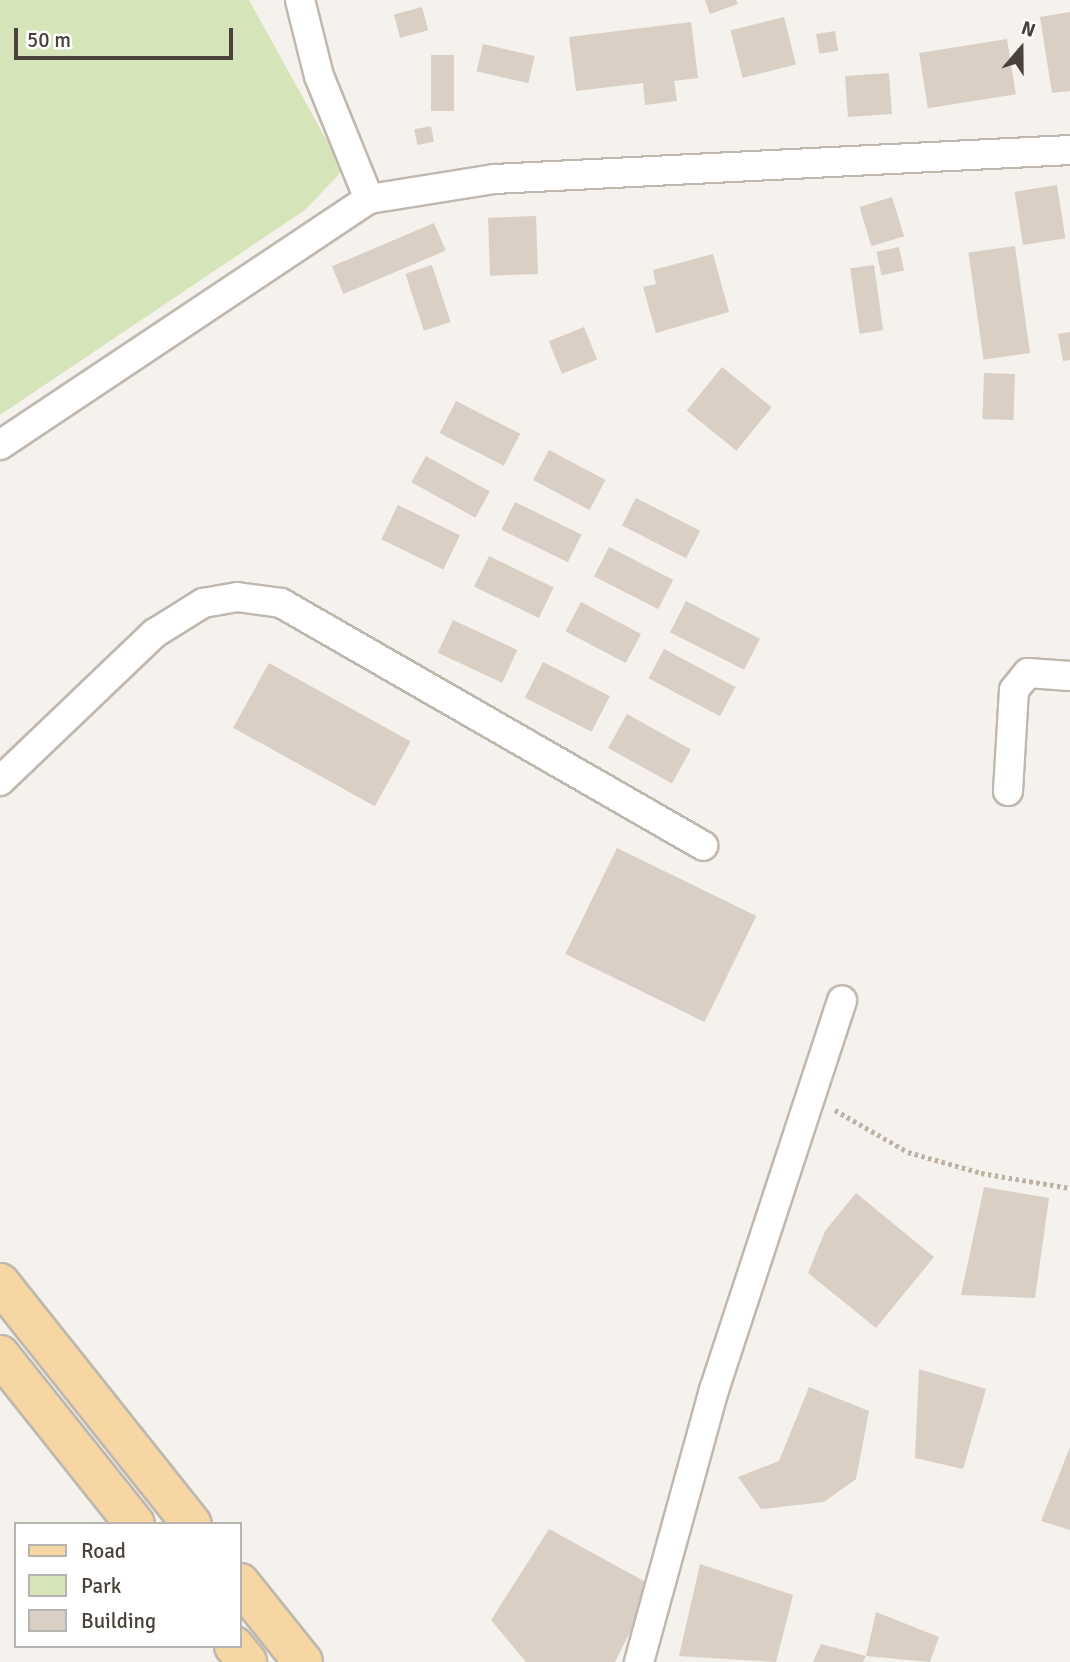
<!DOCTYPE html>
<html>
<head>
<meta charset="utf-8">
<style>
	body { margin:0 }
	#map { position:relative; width:1070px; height:1662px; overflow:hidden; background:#f5f1ec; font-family:Signika,sans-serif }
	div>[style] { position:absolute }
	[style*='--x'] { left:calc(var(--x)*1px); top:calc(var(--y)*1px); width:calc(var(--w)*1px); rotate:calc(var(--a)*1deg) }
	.green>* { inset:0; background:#d6e5b9 }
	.building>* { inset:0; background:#d9cfc5; transform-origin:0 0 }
	.path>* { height:4.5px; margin-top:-2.25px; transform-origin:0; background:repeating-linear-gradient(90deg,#c0b2a2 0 3.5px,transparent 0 7px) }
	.roads { filter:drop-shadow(2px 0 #c0b8af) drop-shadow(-2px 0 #c0b8af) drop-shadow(0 2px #c0b8af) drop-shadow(0 -2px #c0b8af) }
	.minor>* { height:28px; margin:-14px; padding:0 14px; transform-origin:14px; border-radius:14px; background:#fff }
	.primary>* { height:38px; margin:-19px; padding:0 19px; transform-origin:19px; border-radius:19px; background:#f6d7a4 }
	span { translate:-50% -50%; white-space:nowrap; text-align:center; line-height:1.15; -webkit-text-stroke:5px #fff; paint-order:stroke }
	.legend { position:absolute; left:14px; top:1522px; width:228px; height:126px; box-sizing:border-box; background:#fff; border:2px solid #b6b3b0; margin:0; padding:9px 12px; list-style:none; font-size:21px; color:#49423a }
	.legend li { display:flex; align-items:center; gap:14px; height:35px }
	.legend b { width:35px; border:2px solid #b6b3b0 }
	.north { position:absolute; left:986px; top:14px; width:70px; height:70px; -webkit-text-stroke:5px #fff; paint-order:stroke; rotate:20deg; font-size:19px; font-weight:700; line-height:28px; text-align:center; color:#49423a }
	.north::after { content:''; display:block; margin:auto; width:24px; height:32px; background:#49423a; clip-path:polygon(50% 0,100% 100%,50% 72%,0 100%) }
	.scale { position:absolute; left:14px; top:28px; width:219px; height:32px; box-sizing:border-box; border:4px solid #49423a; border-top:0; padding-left:9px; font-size:21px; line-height:24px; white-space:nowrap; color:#49423a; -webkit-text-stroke:5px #fff; paint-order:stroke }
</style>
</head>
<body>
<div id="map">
	<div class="green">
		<div style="clip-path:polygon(0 0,249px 0,343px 170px,305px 210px,0 415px)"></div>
	</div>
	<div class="building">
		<div style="clip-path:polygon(705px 0,736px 0,738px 4px,710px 14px)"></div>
		<div style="left:422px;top:7px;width:24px;height:29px;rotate:75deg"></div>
		<div style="clip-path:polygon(1070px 12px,1070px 91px,1052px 93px,1040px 17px)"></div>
		<div style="left:784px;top:17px;width:49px;height:55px;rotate:76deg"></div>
		<div style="clip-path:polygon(691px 22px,698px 78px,674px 81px,677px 101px,645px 105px,643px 83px,576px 91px,569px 37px)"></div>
		<div style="left:835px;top:31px;width:20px;height:19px;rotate:81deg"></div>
		<div style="left:1007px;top:39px;width:56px;height:89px;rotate:81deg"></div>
		<div style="left:483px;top:44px;width:53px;height:28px;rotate:13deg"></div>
		<div style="left:431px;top:55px;width:23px;height:56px"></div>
		<div style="left:889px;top:73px;width:41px;height:44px;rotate:86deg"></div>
		<div style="left:431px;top:126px;width:16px;height:17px;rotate:79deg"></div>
		<div style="left:1057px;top:185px;width:54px;height:43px;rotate:81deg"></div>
		<div style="left:892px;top:197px;width:41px;height:34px;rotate:73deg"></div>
		<div style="left:536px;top:216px;width:58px;height:48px;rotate:88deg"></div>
		<div style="left:434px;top:223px;width:30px;height:111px;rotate:67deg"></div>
		<div style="left:1015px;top:246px;width:108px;height:47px;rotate:82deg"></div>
		<div style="left:899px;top:247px;width:24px;height:23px;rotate:78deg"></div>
		<div style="clip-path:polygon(713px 254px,729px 312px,656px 333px,643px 287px,656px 284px,653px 270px)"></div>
		<div style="left:432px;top:265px;width:60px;height:28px;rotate:72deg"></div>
		<div style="left:874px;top:265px;width:66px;height:24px;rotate:82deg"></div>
		<div style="left:584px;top:327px;width:35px;height:38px;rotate:68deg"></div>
		<div style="clip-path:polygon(1070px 332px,1070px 360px,1063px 361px,1058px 334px)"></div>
		<div style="left:722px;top:367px;width:64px;height:56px;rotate:39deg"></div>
		<div style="left:984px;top:373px;width:31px;height:46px;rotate:2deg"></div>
		<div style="left:456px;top:401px;width:72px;height:36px;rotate:27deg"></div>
		<div style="left:549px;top:450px;width:64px;height:34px;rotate:28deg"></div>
		<div style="left:426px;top:456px;width:73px;height:30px;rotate:29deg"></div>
		<div style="left:636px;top:498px;width:72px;height:31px;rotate:27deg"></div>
		<div style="left:515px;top:502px;width:74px;height:31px;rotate:26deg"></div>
		<div style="left:398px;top:505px;width:69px;height:38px;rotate:26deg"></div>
		<div style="left:609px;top:547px;width:72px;height:33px;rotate:27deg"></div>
		<div style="left:489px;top:556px;width:72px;height:34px;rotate:26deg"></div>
		<div style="left:686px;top:601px;width:83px;height:35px;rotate:27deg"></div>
		<div style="left:581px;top:602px;width:68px;height:33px;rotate:28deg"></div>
		<div style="left:453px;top:620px;width:71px;height:36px;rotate:25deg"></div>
		<div style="left:664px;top:649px;width:81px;height:33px;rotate:28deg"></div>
		<div style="left:543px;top:662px;width:75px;height:40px;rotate:27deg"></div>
		<div style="left:269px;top:663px;width:162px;height:74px;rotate:29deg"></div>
		<div style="left:627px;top:714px;width:73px;height:39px;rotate:29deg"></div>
		<div style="left:617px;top:848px;width:155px;height:118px;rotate:26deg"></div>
		<div style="clip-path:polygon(984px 1187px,1049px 1198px,1035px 1298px,961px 1295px)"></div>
		<div style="clip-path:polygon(856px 1193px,934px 1257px,876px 1328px,808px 1273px,825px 1231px)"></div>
		<div style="clip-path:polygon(919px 1369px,986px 1389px,963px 1469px,915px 1458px)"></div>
		<div style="clip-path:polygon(809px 1387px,869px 1411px,856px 1479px,824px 1502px,761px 1509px,738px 1477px,779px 1461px)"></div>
		<div style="clip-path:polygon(1070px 1447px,1070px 1530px,1041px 1521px)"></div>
		<div style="clip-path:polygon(549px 1529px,653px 1586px,615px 1662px,526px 1662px,491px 1620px)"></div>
		<div style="clip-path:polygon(700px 1564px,793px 1595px,776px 1662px,679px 1656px)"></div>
		<div style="clip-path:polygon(876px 1612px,939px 1637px,930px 1662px,866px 1656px)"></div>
		<div style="clip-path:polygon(821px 1644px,866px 1656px,863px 1662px,813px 1662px)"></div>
	</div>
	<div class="path">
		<div style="--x:835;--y:1110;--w:84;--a:29.9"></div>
		<div style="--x:908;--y:1152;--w:76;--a:16"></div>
		<div style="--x:981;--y:1173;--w:90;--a:9.6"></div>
	</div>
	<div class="roads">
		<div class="minor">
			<div style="--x:300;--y:0;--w:78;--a:76"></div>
			<div style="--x:319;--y:76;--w:133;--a:67.9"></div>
			<div style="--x:0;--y:445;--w:443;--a:-33.7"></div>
			<div style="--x:369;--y:199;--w:127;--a:-9.1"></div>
			<div style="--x:494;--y:179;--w:577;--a:-2.88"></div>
			<div style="--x:0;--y:781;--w:214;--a:-43.7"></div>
			<div style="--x:155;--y:633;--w:57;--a:-32"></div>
			<div style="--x:203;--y:603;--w:35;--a:-10"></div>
			<div style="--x:237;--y:597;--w:44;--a:7.8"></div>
			<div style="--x:281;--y:603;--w:487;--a:29.9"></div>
			<div style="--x:1008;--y:791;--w:101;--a:-86.6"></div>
			<div style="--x:1014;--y:690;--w:22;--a:-51"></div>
			<div style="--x:1028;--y:673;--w:42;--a:4.1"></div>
			<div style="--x:639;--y:1662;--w:282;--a:-74.6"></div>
			<div style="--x:714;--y:1390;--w:410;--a:-71.8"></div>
		</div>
		<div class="primary">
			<div style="--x:0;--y:1283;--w:308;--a:51.5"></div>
			<div style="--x:0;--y:1355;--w:216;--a:51.4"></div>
			<div style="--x:240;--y:1583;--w:101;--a:51.4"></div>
			<div style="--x:234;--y:1646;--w:21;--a:51"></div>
		</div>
	</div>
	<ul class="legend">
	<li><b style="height:9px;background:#f6d7a4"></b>Road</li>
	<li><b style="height:19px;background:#d6e5b9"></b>Park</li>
	<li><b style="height:19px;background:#d9cfc5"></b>Building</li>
	</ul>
	<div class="north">N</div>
	<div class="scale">50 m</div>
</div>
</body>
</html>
